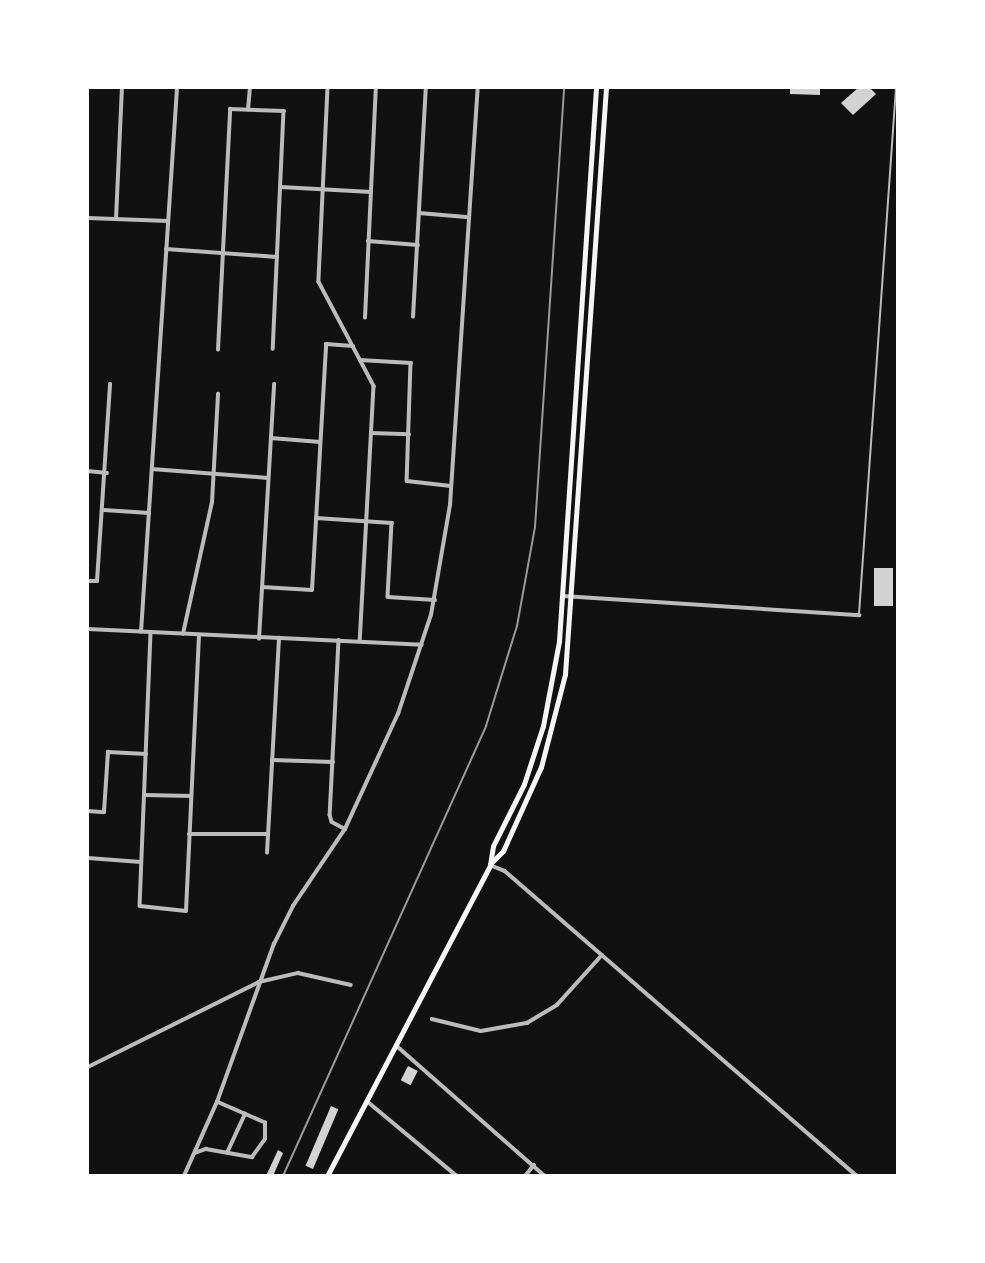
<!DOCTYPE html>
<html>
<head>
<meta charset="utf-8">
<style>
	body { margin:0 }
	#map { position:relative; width:985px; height:1263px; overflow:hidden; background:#111; font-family:"Fira Sans Condensed",sans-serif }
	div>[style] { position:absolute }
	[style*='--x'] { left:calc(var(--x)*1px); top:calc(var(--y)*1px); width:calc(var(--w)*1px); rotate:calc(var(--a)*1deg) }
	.building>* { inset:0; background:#d3d3d3; transform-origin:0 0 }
	.service>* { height:2px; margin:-1px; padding:0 1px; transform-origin:1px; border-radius:1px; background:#bcbcbc }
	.minor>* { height:3.5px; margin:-1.75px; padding:0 1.75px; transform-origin:1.75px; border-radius:1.75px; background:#bcbcbc }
	.tertiary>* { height:3.5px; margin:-1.75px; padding:0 1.75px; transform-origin:1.75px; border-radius:1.75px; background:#bcbcbc }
	.trunk>* { height:5px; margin:-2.5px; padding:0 2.5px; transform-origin:2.5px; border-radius:2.5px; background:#f5f5f5 }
	.rail>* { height:2px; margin:-1px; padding:0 1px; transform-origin:1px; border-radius:1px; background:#9a9a9a }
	span { translate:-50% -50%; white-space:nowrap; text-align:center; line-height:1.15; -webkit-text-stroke:5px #fff; paint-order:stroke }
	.frame { position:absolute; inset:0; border:89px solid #fff; pointer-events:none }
</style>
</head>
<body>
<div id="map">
	<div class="building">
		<div style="clip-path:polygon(790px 88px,820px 88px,820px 95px,790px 94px)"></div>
		<div style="clip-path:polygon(858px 88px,870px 88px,876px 94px,853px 115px,841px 103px)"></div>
		<div style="left:874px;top:568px;width:19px;height:38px"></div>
		<div style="left:408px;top:1066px;width:11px;height:16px;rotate:27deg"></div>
		<div style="left:331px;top:1106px;width:8px;height:65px;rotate:23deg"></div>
		<div style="clip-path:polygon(278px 1150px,283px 1153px,273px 1176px,266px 1176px)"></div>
	</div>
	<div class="service">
		<div style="--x:859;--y:614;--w:527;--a:-85.98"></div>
	</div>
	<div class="minor">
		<div style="--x:328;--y:88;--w:194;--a:92.7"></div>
		<div style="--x:319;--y:282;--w:118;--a:62.1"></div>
		<div style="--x:374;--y:386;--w:255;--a:93.1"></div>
		<div style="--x:248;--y:110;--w:22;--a:-85"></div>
		<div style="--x:281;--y:187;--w:90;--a:3.2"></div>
		<div style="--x:419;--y:213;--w:47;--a:4.9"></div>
		<div style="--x:88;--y:218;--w:80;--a:2.1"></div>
		<div style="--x:116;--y:219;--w:131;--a:-87.4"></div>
		<div style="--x:368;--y:241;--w:50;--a:4.6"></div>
		<div style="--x:166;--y:249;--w:111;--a:4.1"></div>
		<div style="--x:413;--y:317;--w:229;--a:-86.8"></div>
		<div style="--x:365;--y:318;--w:230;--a:-87.3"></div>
		<div style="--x:218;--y:350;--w:241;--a:-87.1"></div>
		<div style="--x:230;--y:109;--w:54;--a:2.1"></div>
		<div style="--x:284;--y:111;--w:238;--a:92.6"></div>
		<div style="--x:360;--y:360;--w:51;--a:3.4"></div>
		<div style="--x:411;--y:363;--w:118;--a:91.9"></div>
		<div style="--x:407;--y:481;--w:44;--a:6.5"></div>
		<div style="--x:371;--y:433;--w:38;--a:2"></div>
		<div style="--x:271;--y:438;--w:49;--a:4.7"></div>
		<div style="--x:152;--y:469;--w:116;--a:4.4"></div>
		<div style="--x:88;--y:471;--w:19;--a:6"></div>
		<div style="--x:104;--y:510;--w:45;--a:3.8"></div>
		<div style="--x:316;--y:518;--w:76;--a:3.8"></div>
		<div style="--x:392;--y:523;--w:74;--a:93.1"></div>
		<div style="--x:388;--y:597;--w:47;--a:3.7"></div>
		<div style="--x:88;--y:581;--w:9;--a:0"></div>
		<div style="--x:97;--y:581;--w:197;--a:-86.2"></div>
		<div style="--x:262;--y:587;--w:50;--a:3.4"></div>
		<div style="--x:312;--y:590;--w:246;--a:-86.7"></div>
		<div style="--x:326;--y:344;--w:27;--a:4"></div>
		<div style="--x:563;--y:596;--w:297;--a:3.7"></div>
		<div style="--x:88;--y:629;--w:334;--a:2.7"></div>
		<div style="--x:141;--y:632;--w:545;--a:-86.21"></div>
		<div style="--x:151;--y:633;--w:273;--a:92.3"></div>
		<div style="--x:140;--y:906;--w:46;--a:6.2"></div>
		<div style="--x:186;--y:911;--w:276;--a:-87.3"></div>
		<div style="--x:183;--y:634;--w:135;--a:-77.6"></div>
		<div style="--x:212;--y:502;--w:108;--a:-86.8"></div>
		<div style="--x:259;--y:639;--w:255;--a:-86.6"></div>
		<div style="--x:339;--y:640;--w:175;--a:92.9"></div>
		<div style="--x:330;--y:815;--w:7;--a:74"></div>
		<div style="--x:332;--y:822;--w:15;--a:28"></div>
		<div style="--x:272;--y:760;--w:61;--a:1.9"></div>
		<div style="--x:145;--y:795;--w:46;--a:1.2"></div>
		<div style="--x:88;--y:811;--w:16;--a:4"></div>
		<div style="--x:104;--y:812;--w:60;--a:-86.2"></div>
		<div style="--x:108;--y:752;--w:38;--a:3"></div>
		<div style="--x:189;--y:834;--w:79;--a:0"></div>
		<div style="--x:267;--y:853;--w:215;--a:-86.8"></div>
		<div style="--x:88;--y:858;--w:53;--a:4.3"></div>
		<div style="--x:397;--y:1046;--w:197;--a:41.3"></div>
		<div style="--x:367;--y:1101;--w:117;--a:39.8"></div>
		<div style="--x:195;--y:1153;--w:12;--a:-20"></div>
		<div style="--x:206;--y:1149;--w:47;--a:9.9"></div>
		<div style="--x:252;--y:1157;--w:22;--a:-54"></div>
		<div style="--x:265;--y:1139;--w:16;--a:-90"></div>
		<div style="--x:265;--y:1123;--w:52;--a:-156.4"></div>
		<div style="--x:227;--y:1153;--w:43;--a:-65.2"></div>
		<div style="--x:184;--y:1176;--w:81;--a:-66"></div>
		<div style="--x:217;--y:1102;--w:168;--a:-70.2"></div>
		<div style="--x:274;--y:944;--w:42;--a:-63.4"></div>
		<div style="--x:293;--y:906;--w:93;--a:-56"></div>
		<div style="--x:345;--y:829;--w:127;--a:-65.3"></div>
		<div style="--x:398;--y:714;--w:104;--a:-71.6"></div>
		<div style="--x:431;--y:615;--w:112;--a:-80.2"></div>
		<div style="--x:450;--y:505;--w:418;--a:-86.2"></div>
		<div style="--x:525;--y:1176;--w:14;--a:-51"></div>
	</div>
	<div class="tertiary">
		<div style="--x:490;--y:865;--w:16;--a:22"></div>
		<div style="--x:505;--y:871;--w:466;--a:40.9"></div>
		<div style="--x:432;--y:1019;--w:50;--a:13.8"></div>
		<div style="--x:481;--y:1031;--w:47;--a:-9.9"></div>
		<div style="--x:527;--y:1023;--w:35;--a:-31"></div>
		<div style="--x:557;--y:1005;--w:67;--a:-48"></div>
		<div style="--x:88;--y:1067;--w:191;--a:-26.4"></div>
		<div style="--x:259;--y:982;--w:40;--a:-13"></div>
		<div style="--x:298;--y:973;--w:54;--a:12.8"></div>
	</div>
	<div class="trunk">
		<div style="--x:490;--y:864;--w:18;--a:-45"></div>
		<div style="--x:503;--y:851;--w:92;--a:-65.7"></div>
		<div style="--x:541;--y:767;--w:96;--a:-75.5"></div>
		<div style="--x:565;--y:674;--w:587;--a:-86"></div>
		<div style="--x:327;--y:1176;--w:351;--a:-62.3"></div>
		<div style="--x:490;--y:865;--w:19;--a:-81"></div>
		<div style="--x:493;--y:846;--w:69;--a:-63.4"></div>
		<div style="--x:524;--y:784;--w:61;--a:-71.9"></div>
		<div style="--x:543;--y:726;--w:86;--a:-79.3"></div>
		<div style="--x:559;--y:641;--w:554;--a:-86.17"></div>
	</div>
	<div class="rail">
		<div style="--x:283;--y:1176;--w:494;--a:-65.7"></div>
		<div style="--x:486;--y:726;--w:105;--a:-72.8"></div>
		<div style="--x:517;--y:626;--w:101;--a:-79.7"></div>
		<div style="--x:535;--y:527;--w:440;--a:-86.2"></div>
	</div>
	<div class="frame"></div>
</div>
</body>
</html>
